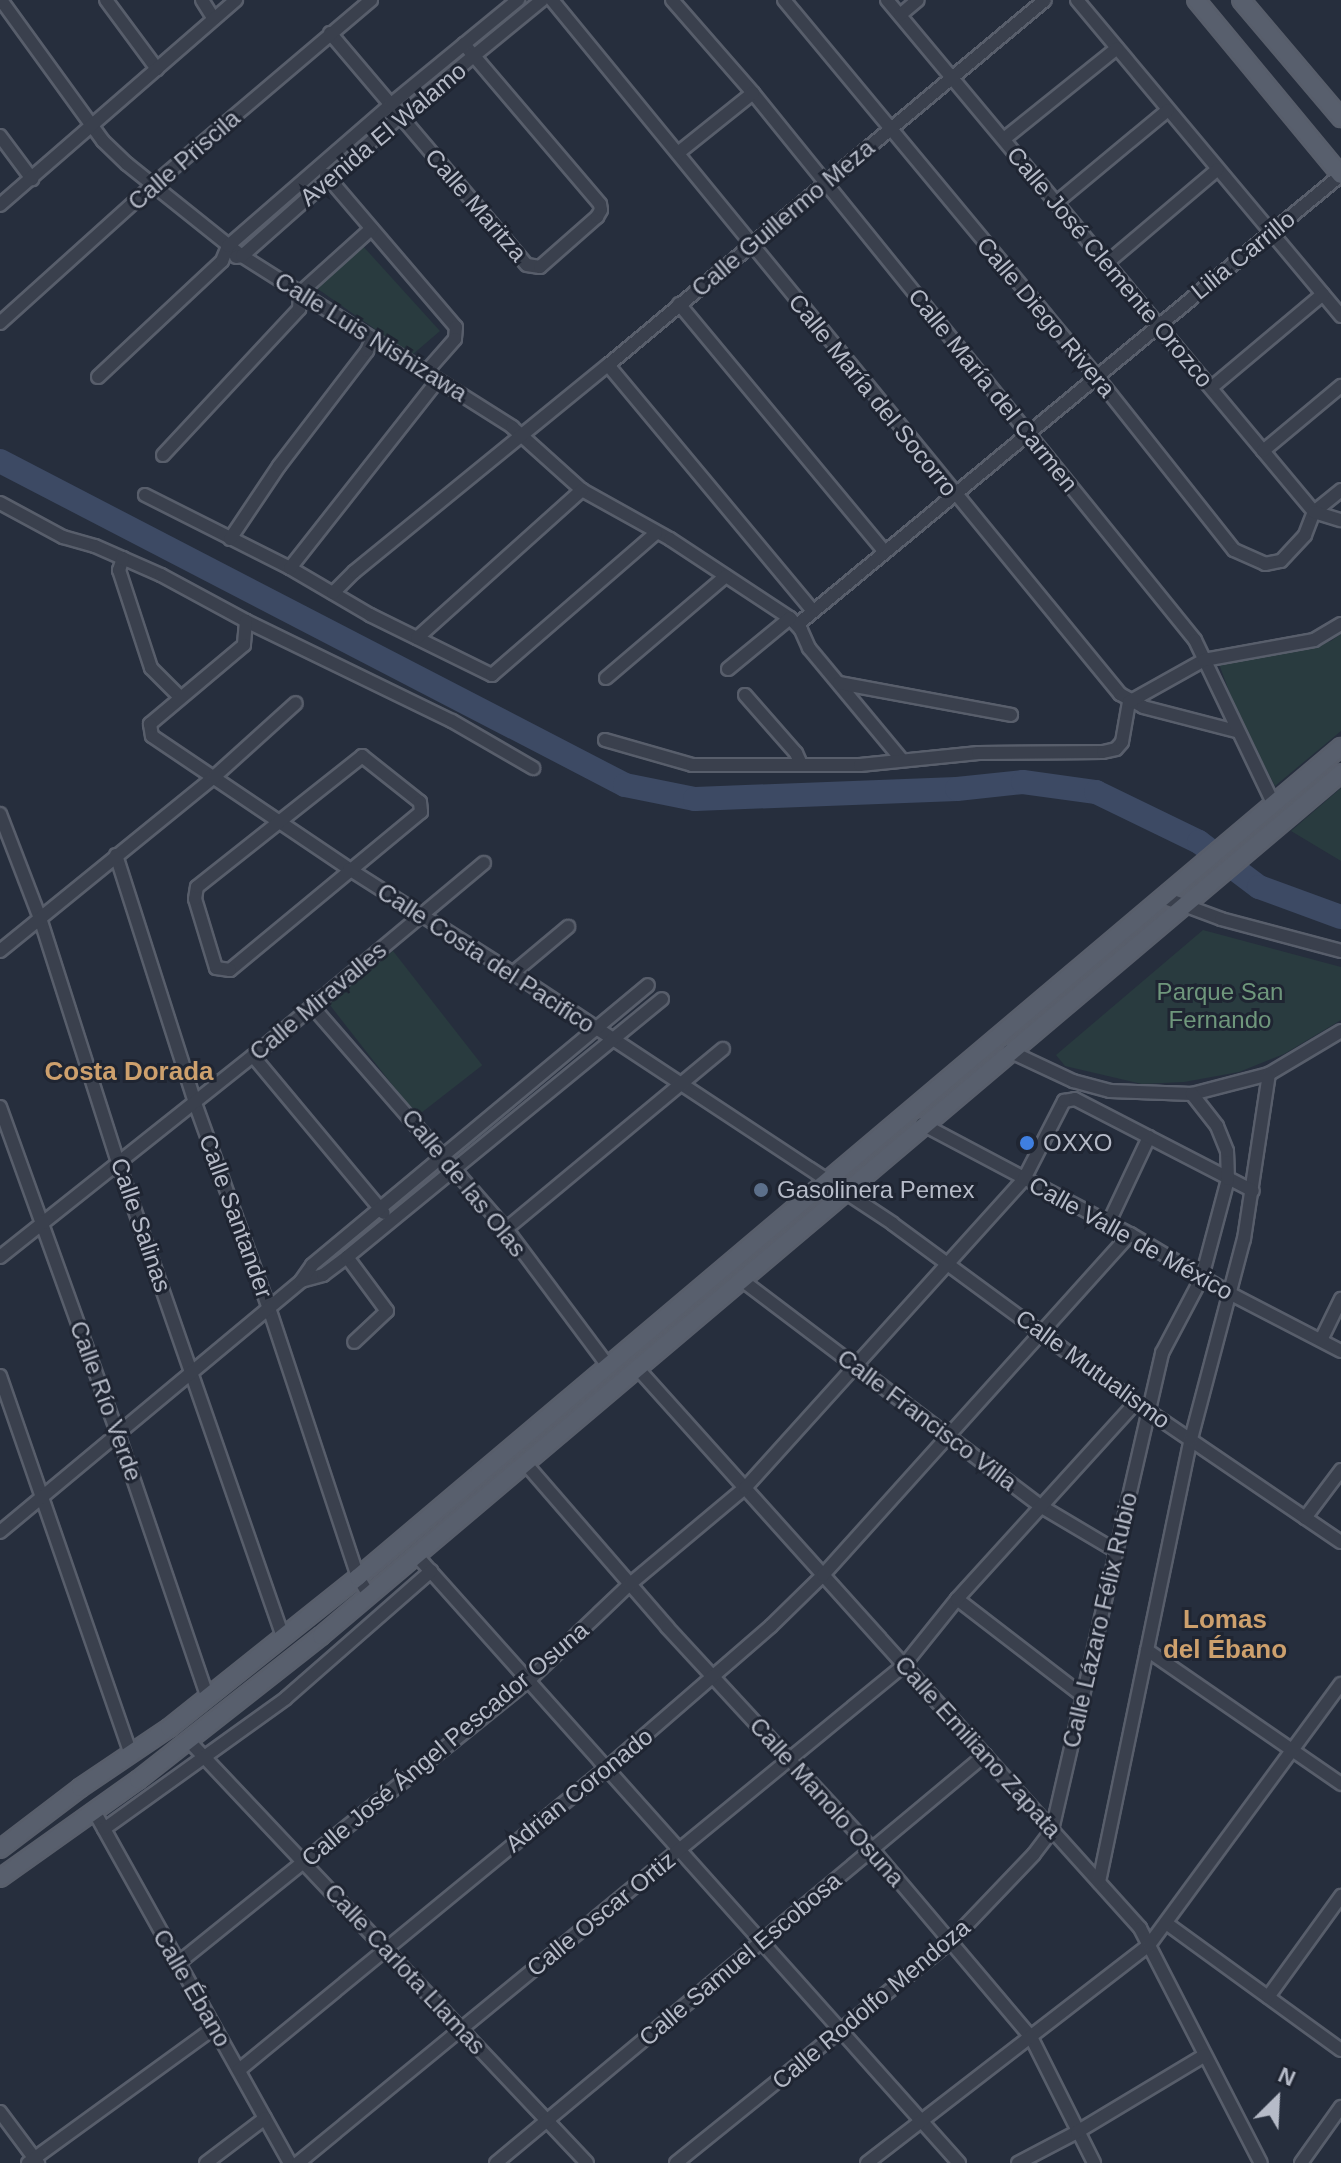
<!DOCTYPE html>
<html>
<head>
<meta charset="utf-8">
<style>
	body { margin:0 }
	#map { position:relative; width:1341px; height:2163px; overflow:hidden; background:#262e3d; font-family:Arial,sans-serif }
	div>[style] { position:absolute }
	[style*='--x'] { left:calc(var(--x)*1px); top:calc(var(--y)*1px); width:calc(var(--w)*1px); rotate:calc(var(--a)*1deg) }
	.green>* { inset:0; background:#293b3f; transform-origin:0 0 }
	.river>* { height:24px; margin:-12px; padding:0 12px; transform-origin:12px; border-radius:12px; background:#3d4a64 }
	.roads { filter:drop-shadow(2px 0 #585e6b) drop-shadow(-2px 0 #585e6b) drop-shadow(0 2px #585e6b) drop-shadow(0 -2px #585e6b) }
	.minor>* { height:12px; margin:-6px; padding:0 6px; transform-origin:6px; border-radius:6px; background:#3a404d }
	.major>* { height:16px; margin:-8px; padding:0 8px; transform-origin:8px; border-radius:8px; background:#585f6d }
	.dots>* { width:22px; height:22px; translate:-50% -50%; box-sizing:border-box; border:4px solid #1f2532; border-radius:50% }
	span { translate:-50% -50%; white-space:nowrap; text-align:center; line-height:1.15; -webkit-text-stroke:6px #1f2532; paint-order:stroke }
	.street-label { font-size:24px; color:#b6bbc8 }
	.park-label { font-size:24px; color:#6f977c }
	.poi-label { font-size:24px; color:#b6bbc8 }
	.left { translate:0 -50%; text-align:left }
	.neighbourhood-label { font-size:26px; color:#cda06d; font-weight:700 }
	.north { position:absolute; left:1237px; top:2059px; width:80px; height:80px; -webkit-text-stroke:6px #1f2532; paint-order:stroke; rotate:24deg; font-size:22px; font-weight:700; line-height:32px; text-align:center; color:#b6bbc8 }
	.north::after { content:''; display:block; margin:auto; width:28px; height:36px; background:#b6bbc8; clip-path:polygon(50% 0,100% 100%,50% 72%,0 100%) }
</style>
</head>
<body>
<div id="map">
	<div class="green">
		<div style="clip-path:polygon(362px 245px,440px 331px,412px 355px,315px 287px)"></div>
		<div style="clip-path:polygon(1341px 634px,1341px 731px,1275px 786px,1239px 718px,1219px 664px,1295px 650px,1331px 641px)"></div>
		<div style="clip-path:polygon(1341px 788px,1341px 861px,1291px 831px)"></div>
		<div style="clip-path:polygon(1203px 930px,1341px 967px,1341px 1020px,1284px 1054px,1239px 1072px,1184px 1082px,1142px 1084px,1065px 1066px,1056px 1055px)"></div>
		<div style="left:393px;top:951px;width:145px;height:83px;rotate:52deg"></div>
	</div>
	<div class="river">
		<div style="--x:0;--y:461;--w:704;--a:27.4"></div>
		<div style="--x:625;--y:785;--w:71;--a:11.3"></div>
		<div style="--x:695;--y:799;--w:262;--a:-2.2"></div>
		<div style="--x:957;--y:789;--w:66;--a:-6.1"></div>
		<div style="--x:1023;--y:782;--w:74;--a:7.8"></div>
		<div style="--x:1096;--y:792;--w:114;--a:25.9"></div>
		<div style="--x:1199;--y:842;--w:75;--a:36.9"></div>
		<div style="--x:1259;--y:887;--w:87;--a:20.1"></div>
	</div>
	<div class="roads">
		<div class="minor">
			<div style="--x:1;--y:0;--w:174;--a:54.1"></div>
			<div style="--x:103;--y:141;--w:33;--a:44"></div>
			<div style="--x:127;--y:164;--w:147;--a:38.7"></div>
			<div style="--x:242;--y:256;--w:320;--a:32.3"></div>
			<div style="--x:512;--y:427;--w:94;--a:42"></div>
			<div style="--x:582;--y:490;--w:101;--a:29.1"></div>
			<div style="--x:670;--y:539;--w:144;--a:33.4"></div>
			<div style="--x:790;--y:618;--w:16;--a:47"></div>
			<div style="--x:801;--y:630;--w:20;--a:66"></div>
			<div style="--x:809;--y:648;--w:144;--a:50.3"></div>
			<div style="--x:106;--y:0;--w:86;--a:53.5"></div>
			<div style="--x:202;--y:0;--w:22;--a:58"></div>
			<div style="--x:552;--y:0;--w:897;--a:50.7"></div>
			<div style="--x:1120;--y:694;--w:26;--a:29"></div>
			<div style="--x:1143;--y:707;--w:96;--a:14.5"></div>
			<div style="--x:672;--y:0;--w:123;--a:48.9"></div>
			<div style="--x:753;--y:93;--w:703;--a:51.06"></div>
			<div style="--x:1195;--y:640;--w:183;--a:64.4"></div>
			<div style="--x:784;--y:0;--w:489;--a:50.3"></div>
			<div style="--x:1096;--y:376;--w:222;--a:51.6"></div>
			<div style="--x:1234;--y:550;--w:34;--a:24"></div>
			<div style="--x:1265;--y:564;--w:16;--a:-11"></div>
			<div style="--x:1281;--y:561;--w:35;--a:-47"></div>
			<div style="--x:1305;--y:535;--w:25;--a:-69"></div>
			<div style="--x:1314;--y:512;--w:35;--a:-39"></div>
			<div style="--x:887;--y:0;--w:667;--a:50.17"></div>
			<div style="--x:1314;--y:512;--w:28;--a:17"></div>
			<div style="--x:1077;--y:0;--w:412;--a:50.1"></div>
			<div style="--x:900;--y:15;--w:23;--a:-40"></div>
			<div style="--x:330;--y:33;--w:304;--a:49.7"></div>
			<div style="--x:527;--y:265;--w:13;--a:9"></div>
			<div style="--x:540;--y:267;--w:76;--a:-41.3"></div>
			<div style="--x:597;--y:217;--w:8;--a:-60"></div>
			<div style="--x:601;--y:210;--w:6;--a:-99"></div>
			<div style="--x:600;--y:204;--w:210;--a:-130.4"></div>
			<div style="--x:0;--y:136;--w:54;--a:53.3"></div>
			<div style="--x:1004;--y:139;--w:145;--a:-38.8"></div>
			<div style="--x:678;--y:153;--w:96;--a:-38.7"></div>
			<div style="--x:326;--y:175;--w:200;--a:49.5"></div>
			<div style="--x:456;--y:327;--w:12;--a:95"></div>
			<div style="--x:455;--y:339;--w:44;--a:131.3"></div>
			<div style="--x:1057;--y:202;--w:144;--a:-39.7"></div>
			<div style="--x:0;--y:205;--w:313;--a:-41"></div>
			<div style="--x:236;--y:257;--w:6;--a:-9"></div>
			<div style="--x:242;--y:256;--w:210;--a:-41.5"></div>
			<div style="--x:399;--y:117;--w:185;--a:-39.3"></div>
			<div style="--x:1107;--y:263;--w:145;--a:-40.3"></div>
			<div style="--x:679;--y:304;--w:322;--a:50.3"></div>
			<div style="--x:0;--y:323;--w:206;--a:-42"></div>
			<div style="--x:153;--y:185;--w:286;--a:-40.3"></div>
			<div style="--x:608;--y:365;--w:320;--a:50.2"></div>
			<div style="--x:98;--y:377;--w:170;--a:-43.1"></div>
			<div style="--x:222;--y:261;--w:16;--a:-68"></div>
			<div style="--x:228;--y:246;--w:215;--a:-41"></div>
			<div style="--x:390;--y:105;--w:166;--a:-39.4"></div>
			<div style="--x:1211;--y:388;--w:146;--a:-40"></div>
			<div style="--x:1263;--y:451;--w:102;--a:-39.8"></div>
			<div style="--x:163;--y:455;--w:200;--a:-47"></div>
			<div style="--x:299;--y:309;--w:16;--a:-86"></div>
			<div style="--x:300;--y:293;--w:96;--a:-42"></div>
			<div style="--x:145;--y:495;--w:162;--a:26.7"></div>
			<div style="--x:290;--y:568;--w:93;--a:30.4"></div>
			<div style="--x:370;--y:615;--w:136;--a:26.2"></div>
			<div style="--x:492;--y:675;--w:217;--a:-40.9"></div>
			<div style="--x:0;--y:503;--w:72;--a:28.4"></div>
			<div style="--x:63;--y:537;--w:33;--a:16"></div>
			<div style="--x:95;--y:546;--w:72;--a:23.7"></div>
			<div style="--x:161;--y:575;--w:97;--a:28.4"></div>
			<div style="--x:246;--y:621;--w:229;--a:25.9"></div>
			<div style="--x:452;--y:721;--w:94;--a:30.1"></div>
			<div style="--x:230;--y:539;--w:88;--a:-56.1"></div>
			<div style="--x:279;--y:466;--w:145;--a:-52.6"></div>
			<div style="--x:367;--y:351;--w:13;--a:-67"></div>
			<div style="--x:123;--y:558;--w:13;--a:108"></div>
			<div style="--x:119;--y:570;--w:103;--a:71.9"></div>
			<div style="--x:151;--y:668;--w:41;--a:45"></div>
			<div style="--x:290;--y:568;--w:239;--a:-51.8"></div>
			<div style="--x:333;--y:593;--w:30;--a:-45"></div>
			<div style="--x:354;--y:572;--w:328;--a:-39.2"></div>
			<div style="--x:608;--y:365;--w:569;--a:-39.87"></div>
			<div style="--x:246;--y:621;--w:24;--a:95"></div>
			<div style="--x:244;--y:645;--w:123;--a:140"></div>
			<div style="--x:150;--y:724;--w:12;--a:81"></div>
			<div style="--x:152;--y:736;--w:238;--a:34"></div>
			<div style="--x:349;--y:869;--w:194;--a:32.4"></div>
			<div style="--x:513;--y:973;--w:455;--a:33.4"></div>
			<div style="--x:893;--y:1224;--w:316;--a:36.3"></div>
			<div style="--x:1148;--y:1411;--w:233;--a:34.2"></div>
			<div style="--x:797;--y:625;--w:706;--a:-39.6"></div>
			<div style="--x:417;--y:638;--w:222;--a:-41.9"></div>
			<div style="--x:728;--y:669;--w:80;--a:-39.4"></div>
			<div style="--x:606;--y:678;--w:157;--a:-40.4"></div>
			<div style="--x:839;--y:683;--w:175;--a:10.5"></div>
			<div style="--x:745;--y:695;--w:77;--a:48.7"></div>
			<div style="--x:796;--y:753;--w:12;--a:66"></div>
			<div style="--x:605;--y:740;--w:91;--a:16"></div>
			<div style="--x:692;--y:765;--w:168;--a:0"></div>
			<div style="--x:860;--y:765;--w:119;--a:-5.8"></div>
			<div style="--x:978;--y:753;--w:125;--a:-0.5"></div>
			<div style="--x:1103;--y:752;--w:13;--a:-13"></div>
			<div style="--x:1116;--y:749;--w:9;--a:-49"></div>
			<div style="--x:1122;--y:742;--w:41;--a:-80.1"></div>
			<div style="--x:1129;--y:702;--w:86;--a:-29.2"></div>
			<div style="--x:1204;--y:660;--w:112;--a:-10.3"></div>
			<div style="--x:1314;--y:640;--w:31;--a:-31"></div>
			<div style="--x:362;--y:756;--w:74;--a:38.4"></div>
			<div style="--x:420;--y:802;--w:10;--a:84"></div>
			<div style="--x:421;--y:812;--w:248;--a:140.4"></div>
			<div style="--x:230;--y:970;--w:14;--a:-172"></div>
			<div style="--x:216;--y:968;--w:72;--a:-106.9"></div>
			<div style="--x:195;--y:899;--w:12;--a:-81"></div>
			<div style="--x:197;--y:887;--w:211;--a:-38.4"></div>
			<div style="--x:0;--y:814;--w:111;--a:69"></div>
			<div style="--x:40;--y:918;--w:256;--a:72.3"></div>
			<div style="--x:118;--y:1162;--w:503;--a:70.84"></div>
			<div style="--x:116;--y:855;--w:260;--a:72.3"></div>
			<div style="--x:195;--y:1103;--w:218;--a:70.2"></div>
			<div style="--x:269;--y:1308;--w:283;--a:71.7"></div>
			<div style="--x:358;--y:1577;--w:21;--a:59"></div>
			<div style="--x:1162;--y:897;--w:63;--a:20.4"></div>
			<div style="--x:1221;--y:919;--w:124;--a:14.9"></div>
			<div style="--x:0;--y:951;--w:276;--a:-39.1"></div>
			<div style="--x:214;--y:777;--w:110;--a:-42.1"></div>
			<div style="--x:513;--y:973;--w:72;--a:-39.9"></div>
			<div style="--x:312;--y:1006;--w:296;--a:49"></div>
			<div style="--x:506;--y:1229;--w:171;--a:53.3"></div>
			<div style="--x:1009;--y:1051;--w:71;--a:25.1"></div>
			<div style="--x:1073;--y:1081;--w:38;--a:15"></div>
			<div style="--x:1110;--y:1091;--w:82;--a:2.1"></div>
			<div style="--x:1192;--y:1094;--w:80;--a:-14.6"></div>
			<div style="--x:1269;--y:1074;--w:84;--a:-30.8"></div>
			<div style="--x:253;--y:1056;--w:204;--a:50.2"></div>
			<div style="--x:0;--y:1107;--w:348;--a:70.2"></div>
			<div style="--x:118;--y:1434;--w:277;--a:71.2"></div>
			<div style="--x:922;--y:1124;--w:235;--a:27.9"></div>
			<div style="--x:1130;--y:1234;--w:115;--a:30.8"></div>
			<div style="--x:1229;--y:1293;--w:126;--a:27.4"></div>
			<div style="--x:1109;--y:1222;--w:94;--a:-64.8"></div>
			<div style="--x:506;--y:1229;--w:282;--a:-39.7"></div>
			<div style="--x:0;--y:1257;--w:323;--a:-38.5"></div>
			<div style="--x:253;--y:1056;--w:301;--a:-39.9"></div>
			<div style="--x:347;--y:1257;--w:67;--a:53.5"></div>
			<div style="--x:387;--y:1311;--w:45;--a:136.8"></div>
			<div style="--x:301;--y:1281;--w:23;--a:-15"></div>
			<div style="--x:323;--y:1275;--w:30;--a:-37"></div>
			<div style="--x:347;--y:1257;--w:407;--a:-39.3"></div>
			<div style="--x:743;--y:1281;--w:375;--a:37.1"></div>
			<div style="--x:1042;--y:1507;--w:86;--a:30.7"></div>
			<div style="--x:1321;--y:1340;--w:46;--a:-64"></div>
			<div style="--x:639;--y:1370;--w:750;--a:48.08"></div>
			<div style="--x:1140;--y:1928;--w:264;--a:62.8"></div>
			<div style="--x:0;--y:1376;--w:401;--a:70.9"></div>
			<div style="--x:526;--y:1464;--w:216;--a:49.1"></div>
			<div style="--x:667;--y:1627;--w:302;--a:47.3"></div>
			<div style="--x:872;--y:1849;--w:246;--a:49.8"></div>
			<div style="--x:1031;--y:2037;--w:141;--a:63.4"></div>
			<div style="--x:1305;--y:1518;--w:60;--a:-53.1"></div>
			<div style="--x:0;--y:1532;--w:392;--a:-39.8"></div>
			<div style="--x:301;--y:1281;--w:19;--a:-55"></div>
			<div style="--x:312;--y:1265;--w:437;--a:-39.8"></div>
			<div style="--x:417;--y:1556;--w:814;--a:48.24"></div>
			<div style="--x:957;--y:1599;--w:159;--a:37.6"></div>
			<div style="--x:1147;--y:1650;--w:236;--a:34.6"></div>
			<div style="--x:189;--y:1741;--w:580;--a:46.68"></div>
			<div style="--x:94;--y:1811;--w:403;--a:60.9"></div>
			<div style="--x:104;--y:1829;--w:224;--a:-35.7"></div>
			<div style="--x:286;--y:1698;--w:193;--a:-41.2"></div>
			<div style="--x:1099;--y:1882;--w:452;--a:-78.3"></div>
			<div style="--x:1191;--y:1439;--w:207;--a:-75.2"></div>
			<div style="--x:1244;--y:1239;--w:167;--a:-81.4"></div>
			<div style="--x:1166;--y:1923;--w:216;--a:36"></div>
			<div style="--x:177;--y:1964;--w:451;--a:-38.9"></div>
			<div style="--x:528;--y:1681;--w:141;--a:-43.6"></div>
			<div style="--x:630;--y:1584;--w:150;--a:-39.9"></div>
			<div style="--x:745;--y:1488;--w:416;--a:-47.9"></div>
			<div style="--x:1024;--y:1179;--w:88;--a:-62.9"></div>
			<div style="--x:1064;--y:1101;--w:11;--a:-10"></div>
			<div style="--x:1075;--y:1099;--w:200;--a:27.3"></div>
			<div style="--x:1268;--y:1997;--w:125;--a:-54.1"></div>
			<div style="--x:239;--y:2070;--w:475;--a:-39.4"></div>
			<div style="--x:606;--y:1769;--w:218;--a:-40.9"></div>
			<div style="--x:771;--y:1626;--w:73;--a:-44.4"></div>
			<div style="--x:823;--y:1575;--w:459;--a:-48"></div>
			<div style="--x:0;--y:2112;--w:64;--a:53.3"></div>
			<div style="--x:28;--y:2163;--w:230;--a:-36"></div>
			<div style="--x:206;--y:2163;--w:74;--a:-37.3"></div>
			<div style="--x:298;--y:2163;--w:784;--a:-39.41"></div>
			<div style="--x:904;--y:1665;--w:85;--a:-51.2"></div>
			<div style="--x:957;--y:1599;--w:266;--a:-47.7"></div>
			<div style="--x:496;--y:2163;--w:637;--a:-39.84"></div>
			<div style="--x:676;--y:2163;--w:353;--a:-38.9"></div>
			<div style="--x:951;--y:1941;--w:120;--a:-46.3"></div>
			<div style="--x:1034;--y:1854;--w:30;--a:-53"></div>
			<div style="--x:1052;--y:1830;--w:490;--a:-77"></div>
			<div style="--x:1162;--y:1353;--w:86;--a:-62.2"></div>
			<div style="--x:1202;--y:1277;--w:101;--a:-75.1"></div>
			<div style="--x:1228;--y:1179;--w:28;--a:-92"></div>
			<div style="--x:1227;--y:1151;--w:27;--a:-112"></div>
			<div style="--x:1217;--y:1126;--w:41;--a:-128"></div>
			<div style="--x:867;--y:2163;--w:356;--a:-37.7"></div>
			<div style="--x:1149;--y:1945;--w:324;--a:-53.7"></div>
			<div style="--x:1018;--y:2163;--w:67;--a:-27.7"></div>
			<div style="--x:1077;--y:2132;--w:149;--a:-31"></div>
			<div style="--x:1301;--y:2163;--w:69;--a:-54.5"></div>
		</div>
		<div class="major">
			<div style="--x:1196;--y:0;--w:227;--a:50.4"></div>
			<div style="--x:1241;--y:0;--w:155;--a:49.7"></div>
			<div style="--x:0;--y:1849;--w:101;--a:-37.3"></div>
			<div style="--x:80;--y:1788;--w:107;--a:-34"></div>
			<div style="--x:169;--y:1728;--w:242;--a:-38.6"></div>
			<div style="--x:358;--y:1577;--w:1287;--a:-40.18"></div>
			<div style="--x:0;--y:1878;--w:169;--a:-35.4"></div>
			<div style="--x:138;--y:1780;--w:233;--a:-38.2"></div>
			<div style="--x:321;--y:1636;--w:1336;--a:-40.23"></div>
		</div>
	</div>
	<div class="dots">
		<div style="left:1027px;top:1143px;background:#3f7fe0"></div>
		<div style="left:761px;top:1190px;background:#5c6f8a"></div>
	</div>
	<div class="street-label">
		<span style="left:383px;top:134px;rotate:-40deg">Avenida El Walamo</span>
		<span style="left:184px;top:160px;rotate:-41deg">Calle Priscila</span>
		<span style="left:476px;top:205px;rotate:49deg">Calle Maritza</span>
		<span style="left:783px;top:218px;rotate:-40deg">Calle Guillermo Meza</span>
		<span style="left:1243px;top:255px;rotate:-39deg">Lilia Carrillo</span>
		<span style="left:1110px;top:267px;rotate:50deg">Calle José Clemente Orozco</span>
		<span style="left:1046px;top:317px;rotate:50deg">Calle Diego Rivera</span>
		<span style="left:371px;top:337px;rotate:32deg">Calle Luis Nishizawa</span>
		<span style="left:993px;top:390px;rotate:51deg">Calle María del Carmen</span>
		<span style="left:873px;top:395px;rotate:51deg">Calle María del Socorro</span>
		<span style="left:486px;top:958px;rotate:33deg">Calle Costa del Pacifico</span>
		<span style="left:318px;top:1001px;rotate:-40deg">Calle Miravalles</span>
		<span style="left:464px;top:1183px;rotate:51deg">Calle de las Olas</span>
		<span style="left:236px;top:1216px;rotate:70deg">Calle Santander</span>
		<span style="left:141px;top:1225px;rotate:71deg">Calle Salinas</span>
		<span style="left:1131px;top:1238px;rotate:29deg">Calle Valle de México</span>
		<span style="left:1093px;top:1369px;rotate:36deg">Calle Mutualismo</span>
		<span style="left:106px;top:1401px;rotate:70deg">Calle Río Verde</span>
		<span style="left:927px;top:1420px;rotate:37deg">Calle Francisco Villa</span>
		<span style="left:1100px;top:1620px;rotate:-77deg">Calle Lázaro Félix Rubio</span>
		<span style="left:445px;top:1744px;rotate:-40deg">Calle José Ángel Pescador Osuna</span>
		<span style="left:978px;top:1747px;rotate:48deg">Calle Emiliano Zapata</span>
		<span style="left:579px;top:1790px;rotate:-39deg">Adrian Coronado</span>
		<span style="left:827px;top:1802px;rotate:48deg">Calle Manolo Osuna</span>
		<span style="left:601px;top:1914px;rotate:-39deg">Calle Oscar Ortiz</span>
		<span style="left:740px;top:1959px;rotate:-40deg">Calle Samuel Escobosa</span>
		<span style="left:405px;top:1969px;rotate:47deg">Calle Carlota Llamas</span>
		<span style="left:192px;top:1988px;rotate:60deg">Calle Ébano</span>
		<span style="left:871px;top:2004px;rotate:-40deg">Calle Rodolfo Mendoza</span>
	</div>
	<div class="park-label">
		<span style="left:1220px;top:1006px">Parque San<br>Fernando</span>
	</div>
	<div class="poi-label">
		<span class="left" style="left:1043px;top:1143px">OXXO</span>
		<span class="left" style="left:777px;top:1190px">Gasolinera Pemex</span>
	</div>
	<div class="neighbourhood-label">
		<span style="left:129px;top:1072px">Costa Dorada</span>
		<span style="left:1225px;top:1635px">Lomas<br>del Ébano</span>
	</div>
	<div class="north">N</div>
</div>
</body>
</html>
